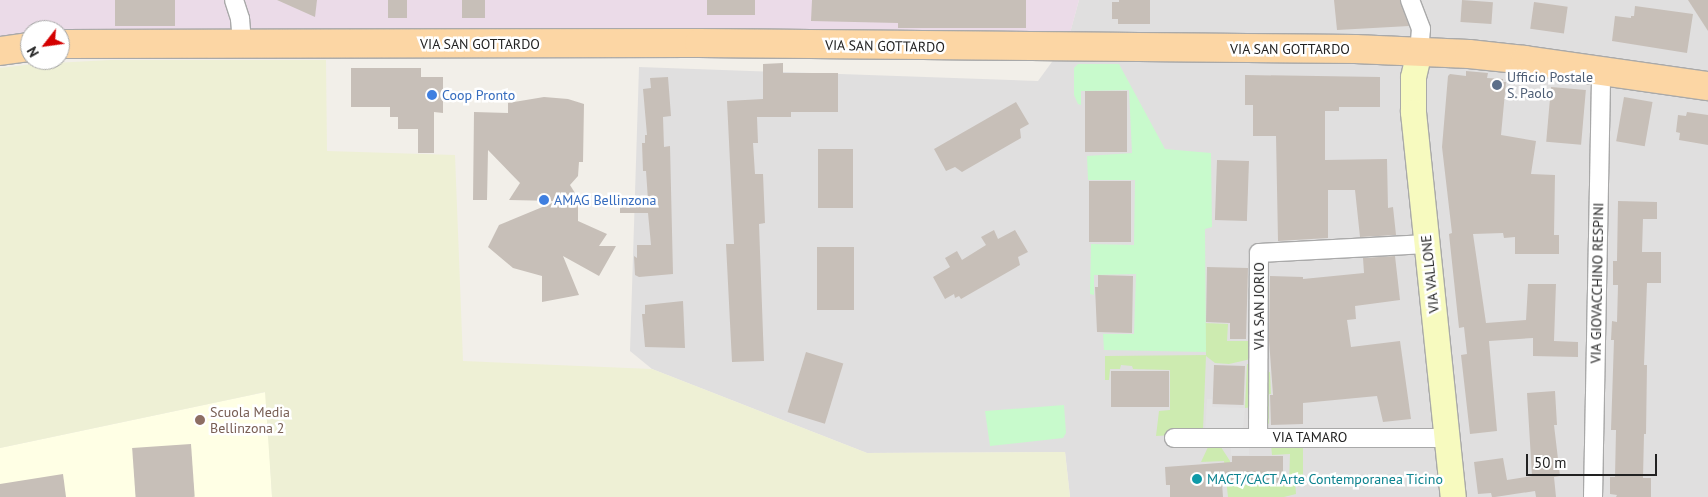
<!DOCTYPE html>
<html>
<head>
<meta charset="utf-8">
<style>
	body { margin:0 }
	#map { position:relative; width:1708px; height:497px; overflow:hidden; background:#f2efe9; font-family:"PT Sans",sans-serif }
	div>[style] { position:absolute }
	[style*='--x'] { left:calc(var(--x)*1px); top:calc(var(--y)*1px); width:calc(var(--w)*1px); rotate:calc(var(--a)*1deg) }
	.residential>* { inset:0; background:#e0dfdf }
	.industrial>* { inset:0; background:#ebdbe8 }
	.education>* { inset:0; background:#ffffe5 }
	.farmland>* { inset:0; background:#eef0d5 }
	.grass>* { inset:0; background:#cdebb0 }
	.park>* { inset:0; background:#c8facc }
	.parking>* { inset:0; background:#e2e2e2; transform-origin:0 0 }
	.building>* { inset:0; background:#c7bfb8; transform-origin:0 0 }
	.roads { filter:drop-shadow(1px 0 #a9a9a9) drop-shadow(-1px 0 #a9a9a9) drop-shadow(0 1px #a9a9a9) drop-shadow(0 -1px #a9a9a9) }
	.street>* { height:18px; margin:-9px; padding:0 9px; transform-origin:9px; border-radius:9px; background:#fff }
	.secondary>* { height:25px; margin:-12.5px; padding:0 12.5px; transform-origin:12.5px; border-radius:12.5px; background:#f7fabf }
	.primary>* { height:28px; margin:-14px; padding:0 14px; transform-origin:14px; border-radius:14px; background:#fcd6a4 }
	.dots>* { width:14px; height:14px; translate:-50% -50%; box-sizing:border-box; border:2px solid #fff; border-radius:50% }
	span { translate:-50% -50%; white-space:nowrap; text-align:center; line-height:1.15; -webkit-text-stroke:5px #fff; paint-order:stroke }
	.street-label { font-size:14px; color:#222 }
	.service-label { font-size:14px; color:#4e5e75 }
	.left { translate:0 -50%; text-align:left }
	.shop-label { font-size:14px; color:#366cbe }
	.education-label { font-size:14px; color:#785e54 }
	.culture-label { font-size:14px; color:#0d838f }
	.north { position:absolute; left:20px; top:20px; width:50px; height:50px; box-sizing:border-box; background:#fff; border:1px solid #a7a7a7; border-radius:50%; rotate:240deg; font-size:14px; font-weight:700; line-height:20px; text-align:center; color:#222 }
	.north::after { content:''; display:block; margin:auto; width:18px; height:22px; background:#d40000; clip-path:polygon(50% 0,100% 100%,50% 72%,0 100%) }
	.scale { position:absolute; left:1526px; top:454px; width:131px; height:22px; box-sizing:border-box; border:2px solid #222; border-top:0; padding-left:6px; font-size:15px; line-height:18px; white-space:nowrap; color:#222; -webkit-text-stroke:4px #fff; paint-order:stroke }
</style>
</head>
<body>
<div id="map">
	<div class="residential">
		<div style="clip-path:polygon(1079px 0,1708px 0,1708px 497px,1070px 497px,1065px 452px,867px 453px,652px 369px,630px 351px,639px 67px,1038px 81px,1068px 40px)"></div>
	</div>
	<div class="industrial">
		<div style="clip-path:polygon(0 0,1079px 0,1066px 48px,60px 44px,60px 30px,30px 30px,30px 47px,0 51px)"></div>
	</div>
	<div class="education">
		<div style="clip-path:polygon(266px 392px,272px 497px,0 497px,0 448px)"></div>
	</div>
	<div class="farmland">
		<div style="clip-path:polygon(110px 60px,326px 60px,327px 151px,455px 155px,463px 361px,652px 369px,867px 453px,1065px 452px,1070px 497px,272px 497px,265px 392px,0 448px,0 68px,42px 63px,43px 66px,53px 66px,54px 63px)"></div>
	</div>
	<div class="grass">
		<div style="clip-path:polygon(1205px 323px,1228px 324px,1227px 341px,1250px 341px,1251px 359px,1229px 364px,1215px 363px,1206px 356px,1203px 430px,1190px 434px,1156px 436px,1159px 411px,1170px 410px,1170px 370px,1133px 369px,1132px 366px,1121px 365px,1120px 369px,1110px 369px,1109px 380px,1105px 380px,1105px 356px,1206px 355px)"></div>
		<div style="clip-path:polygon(1247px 364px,1253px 364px,1253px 407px,1245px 408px)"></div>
		<div style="clip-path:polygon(1270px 372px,1271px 394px,1269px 394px,1269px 424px,1263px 420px,1262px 373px)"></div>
		<div style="clip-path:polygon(1213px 444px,1219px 444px,1230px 461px,1231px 485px,1289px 485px,1290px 454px,1272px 455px,1271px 445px,1303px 446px,1303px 481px,1295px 480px,1296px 494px,1284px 497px,1228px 497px,1224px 461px,1201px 462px,1208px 447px)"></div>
	</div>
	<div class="park">
		<div style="clip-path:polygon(1078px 64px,1119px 64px,1165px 149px,1211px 153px,1212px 227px,1205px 229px,1206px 352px,1104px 350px,1103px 334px,1134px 334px,1136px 274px,1094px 275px,1094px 295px,1090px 294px,1091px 244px,1134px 245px,1135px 180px,1088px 180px,1087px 156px,1132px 153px,1129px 90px,1081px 91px,1081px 105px,1078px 104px,1074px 95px,1074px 68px)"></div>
		<div style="clip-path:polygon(1064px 405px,1066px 433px,1063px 438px,990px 446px,985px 411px)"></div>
	</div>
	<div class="parking">
		<div style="clip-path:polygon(1207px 399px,1212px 399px,1212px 407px,1245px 408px,1243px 429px,1205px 432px)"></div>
		<div style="left:1231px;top:444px;width:18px;height:11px"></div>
	</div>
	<div class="building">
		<div style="left:115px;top:0;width:60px;height:26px"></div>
		<div style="clip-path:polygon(277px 0,317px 0,315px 17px)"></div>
		<div style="left:388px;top:0;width:19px;height:18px"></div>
		<div style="left:462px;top:0;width:23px;height:18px"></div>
		<div style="left:707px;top:0;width:48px;height:15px"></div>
		<div style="clip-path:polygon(812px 0,1026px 0,1026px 28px,898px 28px,898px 23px,811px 21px)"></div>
		<div style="clip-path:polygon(1119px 0,1150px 0,1150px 24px,1118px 24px,1118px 19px,1112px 19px,1112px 2px,1119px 2px)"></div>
		<div style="clip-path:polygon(1334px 0,1400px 0,1409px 26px,1337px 30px)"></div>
		<div style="left:1462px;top:0;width:31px;height:22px;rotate:4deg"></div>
		<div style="clip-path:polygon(1688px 0,1708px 0,1708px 31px)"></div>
		<div style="left:1534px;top:2px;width:34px;height:27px;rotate:8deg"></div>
		<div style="clip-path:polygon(1635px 6px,1693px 14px,1687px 53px,1612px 41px,1615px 16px,1631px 18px,1631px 16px,1634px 16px)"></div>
		<div style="clip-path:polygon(783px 63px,783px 73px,838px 73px,838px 112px,791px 112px,791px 117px,757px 117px,758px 143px,753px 143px,755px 174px,763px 174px,765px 223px,759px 224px,764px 361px,732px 362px,726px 244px,734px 244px,727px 101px,763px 99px,763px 64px)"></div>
		<div style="clip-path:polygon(351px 68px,421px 68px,421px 77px,443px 77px,443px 113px,434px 112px,434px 153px,418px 153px,418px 129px,398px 129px,398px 117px,390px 117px,390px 107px,351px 107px)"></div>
		<div style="clip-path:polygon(1466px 71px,1488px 73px,1487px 78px,1503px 79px,1503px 82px,1506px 82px,1501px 135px,1536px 141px,1531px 174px,1555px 175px,1554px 235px,1559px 235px,1559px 254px,1515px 254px,1515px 237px,1504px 238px,1503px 233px,1473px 234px,1486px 323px,1526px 320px,1528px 284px,1556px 284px,1554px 341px,1578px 342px,1578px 357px,1533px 356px,1533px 338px,1489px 341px,1497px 431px,1470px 434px,1461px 355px,1467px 354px,1464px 327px,1459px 328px,1449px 234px,1452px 233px,1442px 147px,1448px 76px,1450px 74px,1466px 76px)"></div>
		<div style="clip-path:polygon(1245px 75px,1380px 77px,1380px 107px,1339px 107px,1339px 111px,1325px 111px,1325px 160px,1387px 159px,1388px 208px,1393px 207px,1396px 235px,1360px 237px,1355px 190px,1328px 190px,1328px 238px,1278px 241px,1276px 136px,1253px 136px,1253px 105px,1245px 105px)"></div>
		<div style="clip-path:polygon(668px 77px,671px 116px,663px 117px,664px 147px,670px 146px,673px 274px,639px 277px,635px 275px,634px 256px,637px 258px,637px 245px,651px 245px,648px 213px,620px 213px,620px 202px,648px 200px,646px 171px,643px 171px,642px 143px,645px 143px,645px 135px,647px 135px,643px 89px,651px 88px,650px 78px)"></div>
		<div style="left:1551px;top:87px;width:35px;height:55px;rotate:5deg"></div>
		<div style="left:1085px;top:91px;width:42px;height:61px"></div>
		<div style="clip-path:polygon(544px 97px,568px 99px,584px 104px,583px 162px,579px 162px,578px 176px,570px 185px,580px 201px,578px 201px,578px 221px,607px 234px,599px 246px,616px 246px,599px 276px,563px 256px,579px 295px,542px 302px,542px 276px,513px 268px,488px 247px,499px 225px,557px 201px,509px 200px,520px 183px,488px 150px,487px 200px,473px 200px,474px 112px,508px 113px,508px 103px)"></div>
		<div style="left:1624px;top:97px;width:29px;height:45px;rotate:10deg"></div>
		<div style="clip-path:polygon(1016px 102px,1029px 124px,1020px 129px,1021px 138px,962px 172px,955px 167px,946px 171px,934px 149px)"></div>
		<div style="clip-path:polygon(1687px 112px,1708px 115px,1708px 145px,1679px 140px,1680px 133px,1676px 132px,1678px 115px,1686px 116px)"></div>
		<div style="left:818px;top:149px;width:35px;height:59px"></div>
		<div style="left:1217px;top:160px;width:32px;height:60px;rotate:2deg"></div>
		<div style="left:1131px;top:181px;width:61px;height:42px;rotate:90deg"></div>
		<div style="clip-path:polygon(1618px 201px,1657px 202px,1657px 219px,1643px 219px,1642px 252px,1661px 252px,1661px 283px,1647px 283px,1644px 365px,1647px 365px,1646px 434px,1644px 434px,1643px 478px,1651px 478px,1651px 497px,1616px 497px,1617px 495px,1610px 494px,1610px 477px,1615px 477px,1616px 430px,1611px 430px,1614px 340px,1611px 340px,1612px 321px,1617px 322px,1618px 285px,1613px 285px,1613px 261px,1617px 261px)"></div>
		<div style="clip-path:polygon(994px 230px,998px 239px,1015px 230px,1028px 252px,1018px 257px,1020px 265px,961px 299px,959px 296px,955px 298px,954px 294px,945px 299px,933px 277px,950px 267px,945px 258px,957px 251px,962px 260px,986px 245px,981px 237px)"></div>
		<div style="left:817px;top:247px;width:37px;height:63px"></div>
		<div style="clip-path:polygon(1395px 256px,1400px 300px,1355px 306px,1356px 319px,1347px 320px,1351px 347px,1400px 341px,1411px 419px,1383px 422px,1377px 396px,1303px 403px,1303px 424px,1271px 425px,1270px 395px,1273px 395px,1269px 340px,1270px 276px,1303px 277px,1303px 279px,1364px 273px,1363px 258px)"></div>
		<div style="clip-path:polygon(1207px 267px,1248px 268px,1246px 339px,1230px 339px,1230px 323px,1206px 322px)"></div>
		<div style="clip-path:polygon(1098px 275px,1133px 276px,1132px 333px,1097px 332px,1095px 287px,1098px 287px)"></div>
		<div style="clip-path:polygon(683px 301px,685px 348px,645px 347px,642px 314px,645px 314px,645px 305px)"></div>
		<div style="left:806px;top:352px;width:39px;height:63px;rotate:17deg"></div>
		<div style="left:1214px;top:365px;width:31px;height:39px;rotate:2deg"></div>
		<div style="left:1111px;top:371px;width:58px;height:36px"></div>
		<div style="clip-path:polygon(1555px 391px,1557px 425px,1554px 425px,1560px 476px,1554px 477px,1556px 497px,1536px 497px,1535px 491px,1495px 497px,1492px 497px,1491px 493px,1478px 494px,1474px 462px,1503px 458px,1507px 480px,1532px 476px,1527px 393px)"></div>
		<div style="left:191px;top:444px;width:53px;height:59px;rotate:86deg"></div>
		<div style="clip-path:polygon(1232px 456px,1283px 456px,1283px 483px,1222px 483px,1223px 497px,1170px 497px,1170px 485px,1166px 485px,1165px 467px,1232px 462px)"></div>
		<div style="clip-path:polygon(63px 474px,66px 497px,0 497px,0 484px)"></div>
	</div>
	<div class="roads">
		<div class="street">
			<div style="--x:234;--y:0;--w:20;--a:72"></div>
			<div style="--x:240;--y:19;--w:25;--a:85"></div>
			<div style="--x:1410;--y:0;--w:31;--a:69"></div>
			<div style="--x:1421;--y:29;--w:22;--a:95"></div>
			<div style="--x:1258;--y:437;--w:184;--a:-89.7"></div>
			<div style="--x:1259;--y:253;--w:168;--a:-3.1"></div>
			<div style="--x:1174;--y:438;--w:272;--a:0"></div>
			<div style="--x:1593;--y:497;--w:427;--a:-88.9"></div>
		</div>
		<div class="secondary">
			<div style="--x:1419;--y:51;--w:27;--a:103"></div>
			<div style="--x:1413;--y:77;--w:35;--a:90"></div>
			<div style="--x:1413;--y:112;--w:387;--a:84.1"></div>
		</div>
		<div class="primary">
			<div style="--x:60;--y:44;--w:639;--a:-0.09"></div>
			<div style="--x:699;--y:43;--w:656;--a:0.52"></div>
			<div style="--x:1355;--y:49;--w:114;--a:2.5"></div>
			<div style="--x:1469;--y:54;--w:56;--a:6.1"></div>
			<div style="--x:1525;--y:60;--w:185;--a:8.1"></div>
			<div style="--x:0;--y:51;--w:30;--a:-8"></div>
		</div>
	</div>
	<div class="dots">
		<div style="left:1497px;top:85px;background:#5c6f8a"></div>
		<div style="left:432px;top:95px;background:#3f7fe0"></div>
		<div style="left:544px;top:200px;background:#3f7fe0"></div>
		<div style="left:200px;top:420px;background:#8d6e63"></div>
		<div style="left:1197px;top:479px;background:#0f9aa8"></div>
	</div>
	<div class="street-label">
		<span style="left:480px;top:44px">VIA SAN GOTTARDO</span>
		<span style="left:885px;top:46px;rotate:1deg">VIA SAN GOTTARDO</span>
		<span style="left:1290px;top:49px">VIA SAN GOTTARDO</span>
		<span style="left:1430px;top:274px;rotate:-96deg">VIA VALLONE</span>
		<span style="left:1597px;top:283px;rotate:-89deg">VIA GIOVACCHINO RESPINI</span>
		<span style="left:1259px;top:306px;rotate:-90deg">VIA SAN JORIO</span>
		<span style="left:1310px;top:437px">VIA TAMARO</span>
	</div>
	<div class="service-label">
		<span class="left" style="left:1507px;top:85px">Ufficio Postale<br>S. Paolo</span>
	</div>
	<div class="shop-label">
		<span class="left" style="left:442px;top:95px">Coop Pronto</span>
		<span class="left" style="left:554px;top:200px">AMAG Bellinzona</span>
	</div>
	<div class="education-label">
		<span class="left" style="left:210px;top:420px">Scuola Media<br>Bellinzona 2</span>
	</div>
	<div class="culture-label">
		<span class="left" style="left:1207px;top:479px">MACT/CACT Arte Contemporanea Ticino</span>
	</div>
	<div class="north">N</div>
	<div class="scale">50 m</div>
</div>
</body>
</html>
